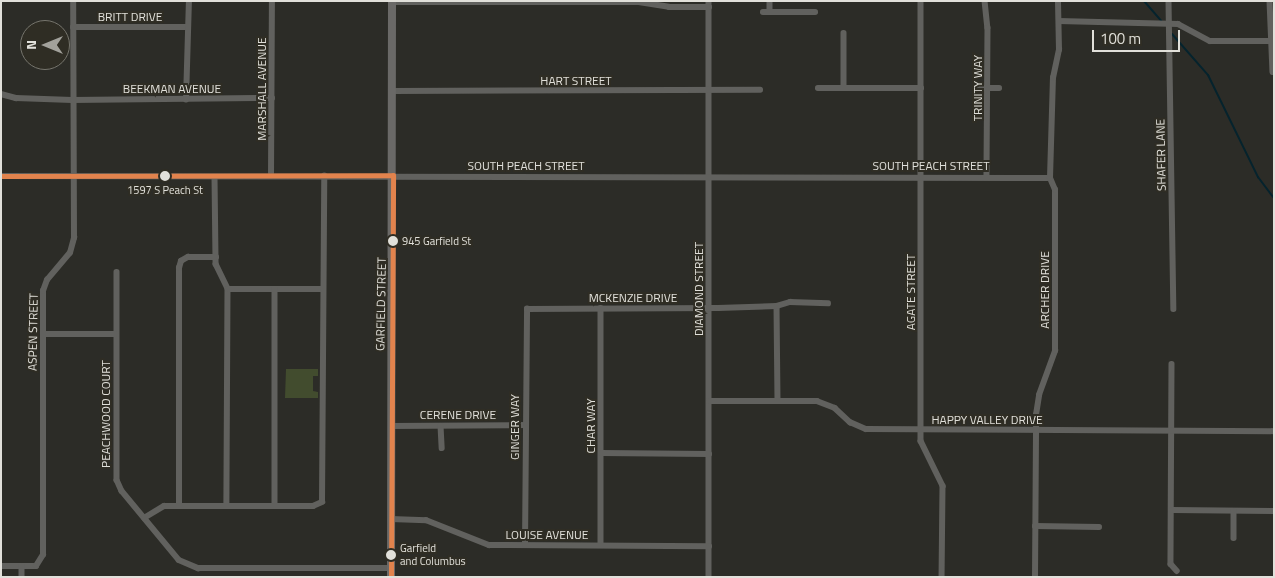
<!DOCTYPE html>
<html>
<head>
<meta charset="utf-8">
<style>
	body { margin:0 }
	#map { position:relative; width:1275px; height:578px; overflow:hidden; background:#2c2c27; font-family:"Titillium Web",sans-serif }
	div>[style] { position:absolute }
	[style*='--x'] { left:calc(var(--x)*1px); top:calc(var(--y)*1px); width:calc(var(--w)*1px); rotate:calc(var(--a)*1deg) }
	.green>* { inset:0; background:#424c2e }
	.stream>* { height:2px; margin:-1px; padding:0 1px; transform-origin:1px; border-radius:1px; background:#05232d }
	.minor>* { height:5.5px; margin:-2.75px; padding:0 2.75px; transform-origin:2.75px; border-radius:2.75px; background:#61615e }
	.major>* { height:8px; margin:-4px; padding:0 4px; transform-origin:4px; border-radius:4px; background:#6a6967 }
	.bus-1>* { height:5px; margin:-2.5px; padding:0 2.5px; transform-origin:2.5px; border-radius:2.5px; background:#e2834d }
	.dots>* { width:14px; height:14px; translate:-50% -50%; box-sizing:border-box; border:2px solid #2f2d24; border-radius:50% }
	span { translate:-50% -50%; white-space:nowrap; text-align:center; line-height:1.15; -webkit-text-stroke:4px #2f2d24; paint-order:stroke }
	.bus-label { font-size:11px; color:#e1e0da }
	.left { translate:0 -50%; text-align:left }
	.street-label { font-size:12px; color:#e1e0da }
	.frame { position:absolute; inset:0; border:2px solid #e1e0da; pointer-events:none }
	.north { position:absolute; left:20px; top:20px; width:50px; height:50px; box-sizing:border-box; background:#2f2d24; border:1px solid #76756d; border-radius:50%; rotate:270deg; font-size:14px; font-weight:700; line-height:20px; text-align:center; color:#e1e0da }
	.north::after { content:''; display:block; margin:auto; width:18px; height:22px; background:#a2a19b; clip-path:polygon(50% 0,100% 100%,50% 72%,0 100%) }
	.scale { position:absolute; left:1092px; top:30px; width:88px; height:22px; box-sizing:border-box; border:2px solid #e1e0da; border-top:0; padding-left:6px; font-size:15px; line-height:18px; white-space:nowrap; color:#e1e0da; -webkit-text-stroke:4px #2f2d24; paint-order:stroke }
</style>
</head>
<body>
<div id="map">
	<div class="green">
		<div style="clip-path:polygon(286px 369px,318px 369px,318px 376px,313px 376px,313px 391px,318px 392px,318px 398px,285px 398px)"></div>
	</div>
	<div class="stream">
		<div style="--x:1144;--y:1;--w:28;--a:49"></div>
		<div style="--x:1172;--y:34;--w:55;--a:48.7"></div>
		<div style="--x:1208;--y:75;--w:114;--a:63.9"></div>
		<div style="--x:1258;--y:177;--w:26;--a:53"></div>
	</div>
	<div class="minor">
		<div style="--x:709;--y:1;--w:576;--a:90"></div>
		<div style="--x:770;--y:1;--w:11;--a:90"></div>
		<div style="--x:921;--y:1;--w:440;--a:90"></div>
		<div style="--x:921;--y:441;--w:50;--a:63.9"></div>
		<div style="--x:943;--y:486;--w:91;--a:90.6"></div>
		<div style="--x:985;--y:1;--w:27;--a:84"></div>
		<div style="--x:988;--y:28;--w:148;--a:90.4"></div>
		<div style="--x:1169;--y:1;--w:308;--a:89.1"></div>
		<div style="--x:1270;--y:1;--w:71;--a:87.6"></div>
		<div style="--x:392;--y:2;--w:247;--a:0"></div>
		<div style="--x:639;--y:2;--w:30;--a:9"></div>
		<div style="--x:669;--y:7;--w:40;--a:0"></div>
		<div style="--x:763;--y:12;--w:52;--a:0"></div>
		<div style="--x:1059;--y:21;--w:119;--a:1.4"></div>
		<div style="--x:1178;--y:24;--w:36;--a:28"></div>
		<div style="--x:1210;--y:41;--w:64;--a:0"></div>
		<div style="--x:73;--y:27;--w:113;--a:0"></div>
		<div style="--x:844;--y:33;--w:55;--a:90"></div>
		<div style="--x:818;--y:88;--w:103;--a:0"></div>
		<div style="--x:977;--y:88;--w:22;--a:0"></div>
		<div style="--x:393;--y:91;--w:367;--a:-0.2"></div>
		<div style="--x:1;--y:94;--w:16;--a:15"></div>
		<div style="--x:16;--y:98;--w:56;--a:2"></div>
		<div style="--x:72;--y:100;--w:200;--a:-0.6"></div>
		<div style="--x:186;--y:100;--w:99;--a:-88.3"></div>
		<div style="--x:1;--y:176;--w:1049;--a:0.11"></div>
		<div style="--x:271;--y:176;--w:175;--a:-89.7"></div>
		<div style="--x:215;--y:177;--w:87;--a:89.3"></div>
		<div style="--x:216;--y:264;--w:28;--a:64"></div>
		<div style="--x:228;--y:289;--w:217;--a:90.3"></div>
		<div style="--x:117;--y:272;--w:208;--a:90"></div>
		<div style="--x:117;--y:480;--w:12;--a:66"></div>
		<div style="--x:122;--y:491;--w:89;--a:50.4"></div>
		<div style="--x:179;--y:560;--w:21;--a:23"></div>
		<div style="--x:198;--y:568;--w:193;--a:0"></div>
		<div style="--x:228;--y:289;--w:95;--a:0"></div>
		<div style="--x:275;--y:289;--w:217;--a:90"></div>
		<div style="--x:777;--y:306;--w:95;--a:89.4"></div>
		<div style="--x:601;--y:308;--w:237;--a:90"></div>
		<div style="--x:43;--y:334;--w:73;--a:0"></div>
		<div style="--x:1172;--y:364;--w:200;--a:90.3"></div>
		<div style="--x:1171;--y:564;--w:9;--a:49"></div>
		<div style="--x:709;--y:401;--w:108;--a:0"></div>
		<div style="--x:817;--y:401;--w:19;--a:21"></div>
		<div style="--x:835;--y:408;--w:21;--a:43"></div>
		<div style="--x:850;--y:422;--w:17;--a:24"></div>
		<div style="--x:866;--y:429;--w:408;--a:0.3"></div>
		<div style="--x:391;--y:426;--w:134;--a:-0.4"></div>
		<div style="--x:441;--y:426;--w:22;--a:87"></div>
		<div style="--x:601;--y:453;--w:108;--a:0.5"></div>
		<div style="--x:179;--y:506;--w:238;--a:-90"></div>
		<div style="--x:179;--y:268;--w:7;--a:-74"></div>
		<div style="--x:181;--y:261;--w:8;--a:-30"></div>
		<div style="--x:188;--y:257;--w:28;--a:0"></div>
		<div style="--x:1172;--y:510;--w:102;--a:0.6"></div>
		<div style="--x:1234;--y:511;--w:27;--a:90"></div>
		<div style="--x:144;--y:518;--w:23;--a:-31"></div>
		<div style="--x:164;--y:506;--w:149;--a:0"></div>
		<div style="--x:313;--y:506;--w:10;--a:-24"></div>
		<div style="--x:322;--y:502;--w:326;--a:-89.6"></div>
		<div style="--x:391;--y:519;--w:35;--a:2"></div>
		<div style="--x:426;--y:520;--w:68;--a:21.6"></div>
		<div style="--x:489;--y:545;--w:220;--a:0.3"></div>
		<div style="--x:1035;--y:526;--w:64;--a:0.9"></div>
		<div style="--x:525;--y:545;--w:236;--a:-89.5"></div>
		<div style="--x:527;--y:309;--w:191;--a:-0.3"></div>
		<div style="--x:718;--y:308;--w:59;--a:-1.9"></div>
		<div style="--x:777;--y:306;--w:14;--a:-17"></div>
		<div style="--x:790;--y:302;--w:38;--a:2"></div>
		<div style="--x:1;--y:566;--w:35;--a:0"></div>
		<div style="--x:36;--y:566;--w:13;--a:-58"></div>
		<div style="--x:43;--y:555;--w:264;--a:-90"></div>
		<div style="--x:43;--y:291;--w:12;--a:-70"></div>
		<div style="--x:47;--y:280;--w:35;--a:-50"></div>
		<div style="--x:70;--y:253;--w:16;--a:-75"></div>
		<div style="--x:74;--y:238;--w:237;--a:-90.2"></div>
		<div style="--x:22;--y:566;--w:11;--a:90"></div>
		<div style="--x:1035;--y:577;--w:162;--a:-89.6"></div>
		<div style="--x:1036;--y:415;--w:20;--a:-81"></div>
		<div style="--x:1039;--y:395;--w:47;--a:-70"></div>
		<div style="--x:1055;--y:351;--w:161;--a:-90"></div>
		<div style="--x:1055;--y:190;--w:13;--a:-113"></div>
		<div style="--x:1050;--y:178;--w:100;--a:-88.3"></div>
		<div style="--x:1053;--y:78;--w:29;--a:-78"></div>
		<div style="--x:1059;--y:50;--w:49;--a:-91.2"></div>
	</div>
	<div class="major">
		<div style="--x:391;--y:577;--w:576;--a:-89.9"></div>
	</div>
	<div class="bus-1">
		<div style="--x:1;--y:176;--w:392;--a:-0.1"></div>
		<div style="--x:391;--y:577;--w:402;--a:-89.7"></div>
	</div>
	<div class="dots">
		<div style="left:165px;top:176px;background:#e1e0da"></div>
		<div style="left:393px;top:241px;background:#e1e0da"></div>
		<div style="left:391px;top:555px;background:#e1e0da"></div>
	</div>
	<div class="bus-label">
		<span style="left:165px;top:190px">1597 S Peach St</span>
		<span class="left" style="left:402px;top:241px">945 Garfield St</span>
		<span class="left" style="left:400px;top:555px">Garfield<br>and Columbus</span>
	</div>
	<div class="street-label">
		<span style="left:130px;top:17px">BRITT DRIVE</span>
		<span style="left:576px;top:81px">HART STREET</span>
		<span style="left:978px;top:88px;rotate:-90deg">TRINITY WAY</span>
		<span style="left:172px;top:89px">BEEKMAN AVENUE</span>
		<span style="left:262px;top:89px;rotate:-90deg">MARSHALL AVENUE</span>
		<span style="left:1161px;top:155px;rotate:-91deg">SHAFER LANE</span>
		<span style="left:526px;top:166px">SOUTH PEACH STREET</span>
		<span style="left:931px;top:166px">SOUTH PEACH STREET</span>
		<span style="left:699px;top:289px;rotate:-90deg">DIAMOND STREET</span>
		<span style="left:1045px;top:290px;rotate:-90deg">ARCHER DRIVE</span>
		<span style="left:911px;top:292px;rotate:-90deg">AGATE STREET</span>
		<span style="left:633px;top:298px">MCKENZIE DRIVE</span>
		<span style="left:381px;top:304px;rotate:-89deg">GARFIELD STREET</span>
		<span style="left:33px;top:332px;rotate:-89deg">ASPEN STREET</span>
		<span style="left:106px;top:414px;rotate:-90deg">PEACHWOOD COURT</span>
		<span style="left:458px;top:415px">CERENE DRIVE</span>
		<span style="left:987px;top:420px">HAPPY VALLEY DRIVE</span>
		<span style="left:591px;top:426px;rotate:-90deg">CHAR WAY</span>
		<span style="left:515px;top:427px;rotate:-90deg">GINGER WAY</span>
		<span style="left:547px;top:535px">LOUISE AVENUE</span>
	</div>
	<div class="frame"></div>
	<div class="north">N</div>
	<div class="scale">100 m</div>
</div>
</body>
</html>
